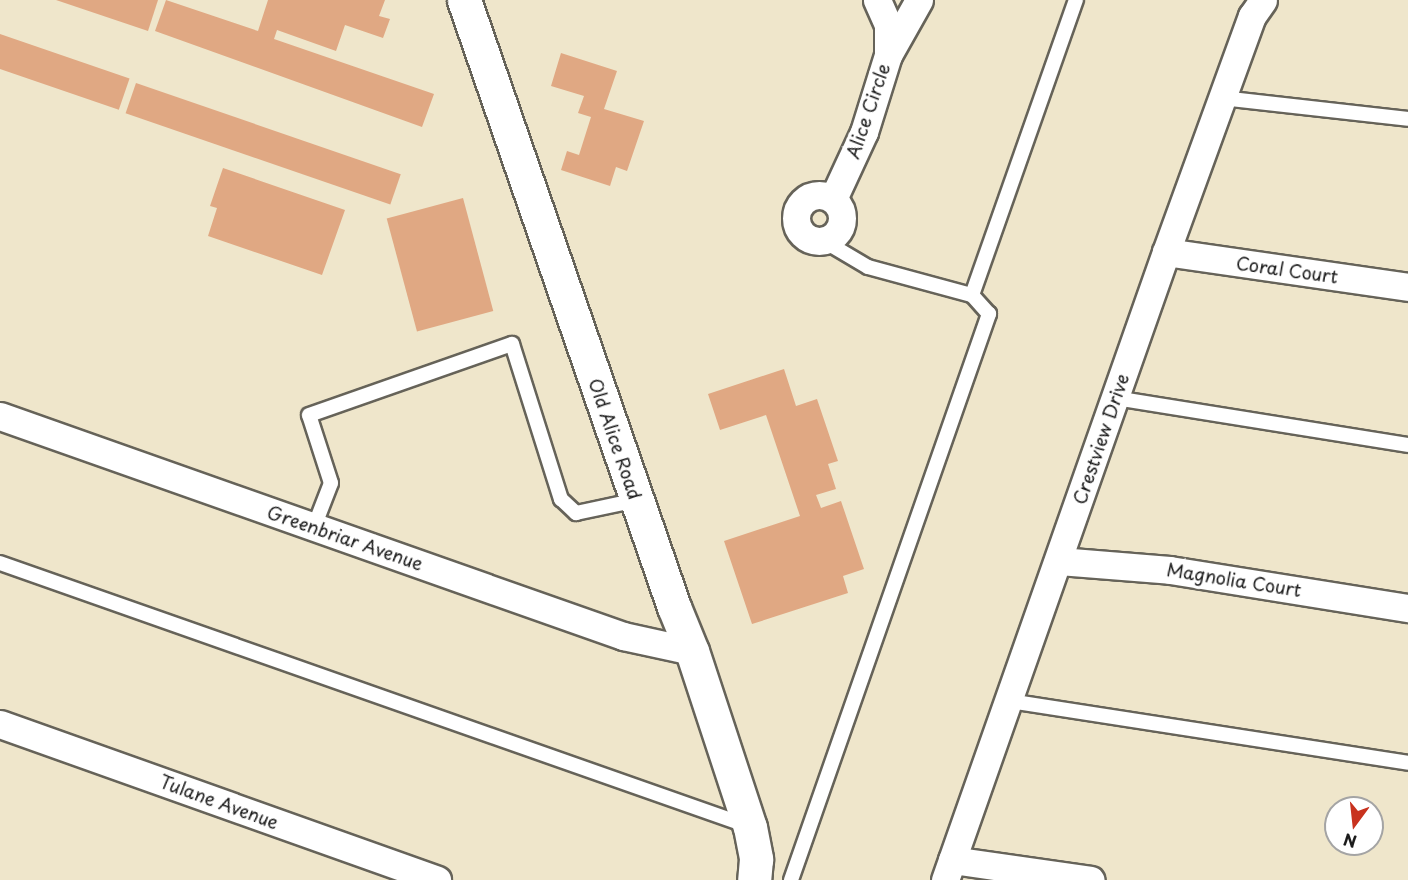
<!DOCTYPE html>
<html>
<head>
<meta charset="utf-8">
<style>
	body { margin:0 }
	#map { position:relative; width:1408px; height:880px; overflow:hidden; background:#efe6cb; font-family:"Playpen Sans",sans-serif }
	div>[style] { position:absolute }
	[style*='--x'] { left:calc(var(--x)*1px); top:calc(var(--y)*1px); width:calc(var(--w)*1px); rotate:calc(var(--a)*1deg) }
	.building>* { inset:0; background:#e0a883; transform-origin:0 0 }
	.roads { filter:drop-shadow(2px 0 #666359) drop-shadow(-2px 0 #666359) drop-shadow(0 2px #666359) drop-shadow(0 -2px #666359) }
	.service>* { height:14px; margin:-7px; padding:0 7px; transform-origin:7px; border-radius:7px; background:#fff }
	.minor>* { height:27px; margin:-13.5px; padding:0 13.5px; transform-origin:13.5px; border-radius:13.5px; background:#fff }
	.minor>.ring { margin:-13.5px; padding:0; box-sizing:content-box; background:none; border:27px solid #fff; border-radius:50% }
	.tertiary>* { height:33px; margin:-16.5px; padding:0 16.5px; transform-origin:16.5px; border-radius:16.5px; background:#fff }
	span { translate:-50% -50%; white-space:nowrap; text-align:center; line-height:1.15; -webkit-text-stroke:6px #fff; paint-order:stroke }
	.street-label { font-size:18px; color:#1c1c1c }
	.north { position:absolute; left:1324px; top:796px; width:60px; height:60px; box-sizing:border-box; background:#fff; border:2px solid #a4a4a4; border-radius:50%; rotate:195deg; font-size:16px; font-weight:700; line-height:24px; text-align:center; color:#1c1c1c }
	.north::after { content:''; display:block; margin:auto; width:21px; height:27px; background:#c8321e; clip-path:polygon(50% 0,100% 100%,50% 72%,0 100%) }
</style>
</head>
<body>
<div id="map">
	<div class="building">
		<div style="clip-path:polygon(56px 0,158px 0,148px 31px)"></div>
		<div style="clip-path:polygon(166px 0,258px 31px,268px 0,385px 0,379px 16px,390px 19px,383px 38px,345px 25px,336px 51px,277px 30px,274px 39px,434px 94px,422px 127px,155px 31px)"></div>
		<div style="left:0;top:34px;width:137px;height:33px;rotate:19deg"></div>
		<div style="clip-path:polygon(561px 53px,617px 71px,604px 109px,644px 121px,627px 171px,616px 167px,610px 186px,561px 170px,567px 151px,579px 155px,591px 117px,578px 113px,584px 96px,551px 86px)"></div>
		<div style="left:136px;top:83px;width:280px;height:32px;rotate:19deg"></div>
		<div style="clip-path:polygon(223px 168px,345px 210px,322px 275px,208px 236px,217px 208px,210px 206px)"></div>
		<div style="left:463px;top:198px;width:117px;height:79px;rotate:75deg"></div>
		<div style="clip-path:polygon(784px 369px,796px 406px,817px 399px,838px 461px,828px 464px,836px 489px,816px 495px,821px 508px,841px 501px,864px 569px,843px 576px,848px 593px,752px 624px,724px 541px,800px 516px,766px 415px,720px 430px,708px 394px)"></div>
	</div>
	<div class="roads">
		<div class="service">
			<div style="--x:1222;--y:98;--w:187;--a:6.4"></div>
			<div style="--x:824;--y:241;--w:51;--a:30.6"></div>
			<div style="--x:868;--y:267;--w:108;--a:15.1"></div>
			<div style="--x:1115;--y:398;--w:297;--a:9.1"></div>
			<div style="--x:314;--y:527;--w:47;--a:-68.9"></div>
			<div style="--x:331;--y:483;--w:71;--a:-107.9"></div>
			<div style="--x:309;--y:415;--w:215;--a:-19.3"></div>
			<div style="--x:512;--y:344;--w:163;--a:72.5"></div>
			<div style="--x:561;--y:499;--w:21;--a:43"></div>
			<div style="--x:576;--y:513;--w:62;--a:-12"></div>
			<div style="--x:0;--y:563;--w:793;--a:19.37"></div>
			<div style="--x:1009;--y:701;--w:404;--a:8.8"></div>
			<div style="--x:791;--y:880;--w:600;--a:-70.72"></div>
			<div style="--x:989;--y:314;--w:25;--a:-132"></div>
			<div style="--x:972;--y:295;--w:313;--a:-70.6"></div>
		</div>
		<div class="minor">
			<div style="--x:877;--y:0;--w:27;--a:66"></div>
			<div style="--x:888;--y:25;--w:30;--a:90"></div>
			<div class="ring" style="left:796px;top:195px;width:19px;height:19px"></div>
			<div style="--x:833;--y:199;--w:74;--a:-65.2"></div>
			<div style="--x:864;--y:132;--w:81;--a:-72.7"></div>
			<div style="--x:888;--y:55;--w:63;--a:-60.6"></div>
			<div style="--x:1166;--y:252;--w:245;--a:8.2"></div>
			<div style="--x:0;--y:416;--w:661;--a:19.45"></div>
			<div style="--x:623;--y:636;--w:71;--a:12.3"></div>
			<div style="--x:1059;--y:561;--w:111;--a:4.6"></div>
			<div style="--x:1170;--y:570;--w:241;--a:9.1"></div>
			<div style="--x:0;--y:724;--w:464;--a:19.6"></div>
			<div style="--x:952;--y:860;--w:140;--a:8.2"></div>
			<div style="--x:945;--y:880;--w:666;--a:-70.61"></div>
			<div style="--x:1166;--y:252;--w:251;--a:-70"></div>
			<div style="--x:1252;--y:16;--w:19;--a:-55"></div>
		</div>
		<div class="tertiary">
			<div style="--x:464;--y:0;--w:642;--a:70.92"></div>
			<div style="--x:674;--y:607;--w:48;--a:67.8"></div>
			<div style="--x:692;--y:651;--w:185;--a:71.8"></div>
			<div style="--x:750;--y:827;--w:33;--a:79"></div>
			<div style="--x:756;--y:859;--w:21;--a:95"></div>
		</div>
	</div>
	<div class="street-label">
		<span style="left:868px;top:111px;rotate:-71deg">Alice Circle</span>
		<span style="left:1287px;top:270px;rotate:8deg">Coral Court</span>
		<span style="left:615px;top:439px;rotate:71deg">Old Alice Road</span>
		<span style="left:1101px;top:439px;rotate:-71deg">Crestview Drive</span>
		<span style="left:345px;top:538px;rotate:19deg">Greenbriar Avenue</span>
		<span style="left:1234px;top:580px;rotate:9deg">Magnolia Court</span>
		<span style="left:219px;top:802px;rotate:20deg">Tulane Avenue</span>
	</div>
	<div class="north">N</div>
</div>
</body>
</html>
